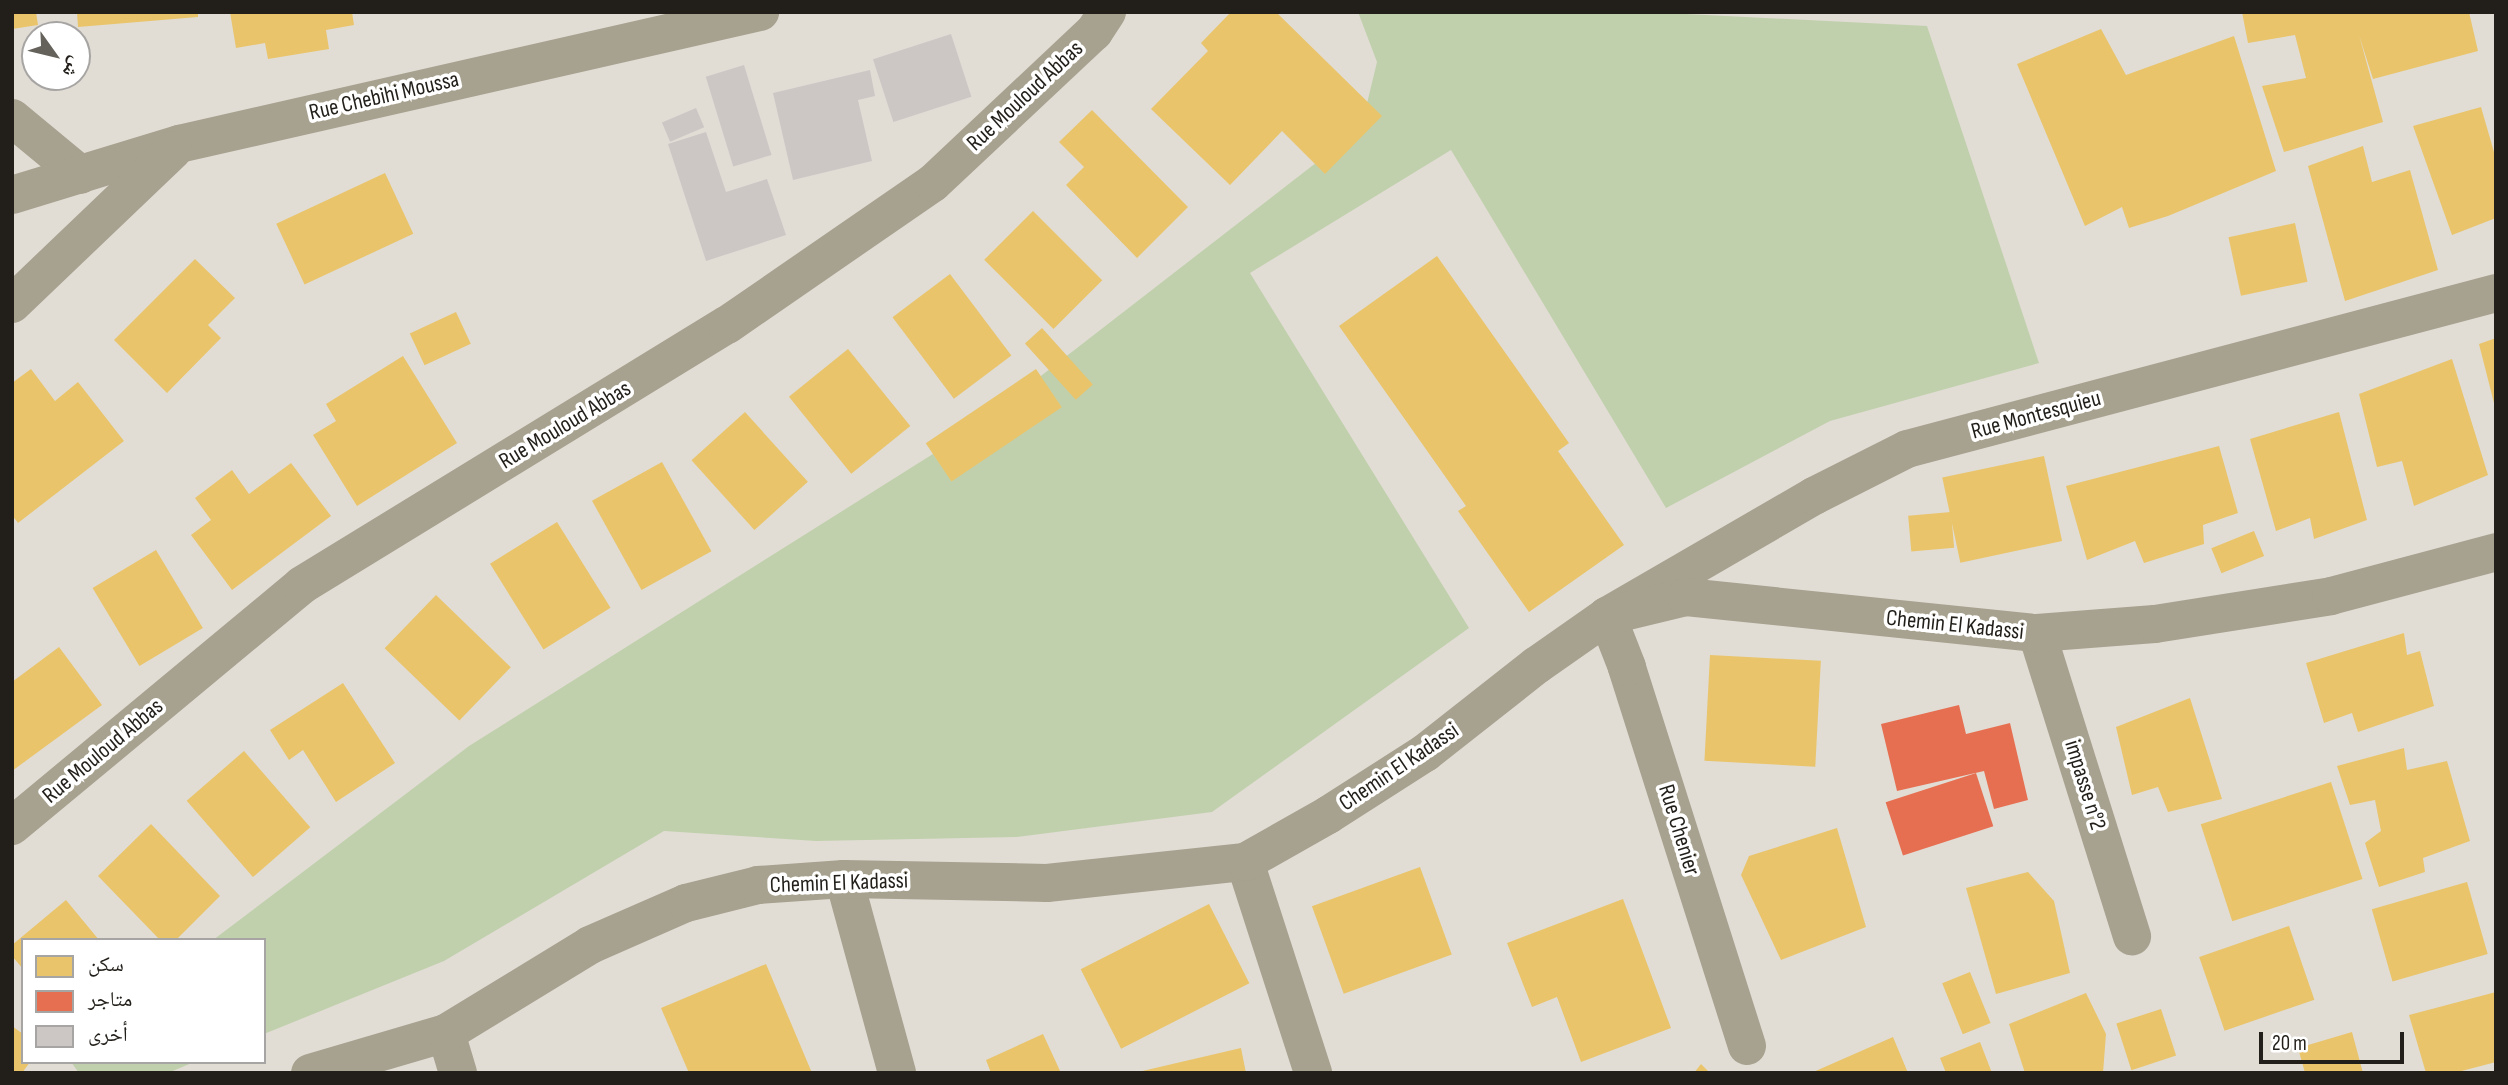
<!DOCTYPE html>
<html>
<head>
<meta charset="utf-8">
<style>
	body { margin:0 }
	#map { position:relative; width:2508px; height:1085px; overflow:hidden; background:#e1ddd5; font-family:"Sofia Sans Condensed","Noto Naskh Arabic",sans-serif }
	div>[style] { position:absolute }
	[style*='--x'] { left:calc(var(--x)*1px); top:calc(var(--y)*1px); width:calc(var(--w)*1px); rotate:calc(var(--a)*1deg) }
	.green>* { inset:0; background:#c1d0ac }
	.homes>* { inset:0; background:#e9c46a; transform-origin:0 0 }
	.shops>* { inset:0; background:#e76f51; transform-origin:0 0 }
	.building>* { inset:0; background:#ccc7c5; transform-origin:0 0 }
	.street>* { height:38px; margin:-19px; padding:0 19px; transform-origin:19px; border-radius:19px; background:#a7a18f }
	span { translate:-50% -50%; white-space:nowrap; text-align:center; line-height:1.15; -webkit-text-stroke:7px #fff; paint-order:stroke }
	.street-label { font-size:23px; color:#221f1a }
	.frame { position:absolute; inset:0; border:14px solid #221f1a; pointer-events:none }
	.legend { position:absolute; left:21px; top:938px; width:245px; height:126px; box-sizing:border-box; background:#fff; border:2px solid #a7a5a3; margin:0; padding:9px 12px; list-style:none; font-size:21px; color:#221f1a }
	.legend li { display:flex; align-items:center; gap:14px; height:35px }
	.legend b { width:35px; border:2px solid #a7a5a3 }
	.north { position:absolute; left:21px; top:21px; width:70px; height:70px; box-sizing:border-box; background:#fff; border:2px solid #a7a5a3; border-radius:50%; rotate:124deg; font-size:19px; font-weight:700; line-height:28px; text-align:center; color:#221f1a }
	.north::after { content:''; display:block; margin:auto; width:24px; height:32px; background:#65625b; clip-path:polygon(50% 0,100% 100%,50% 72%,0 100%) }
	.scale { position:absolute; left:2259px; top:1032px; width:145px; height:32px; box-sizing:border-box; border:4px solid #221f1a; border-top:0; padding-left:9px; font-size:21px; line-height:24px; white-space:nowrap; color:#221f1a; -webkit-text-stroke:5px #fff; paint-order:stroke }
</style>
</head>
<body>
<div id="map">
	<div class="green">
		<div style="clip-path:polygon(1358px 12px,1647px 12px,1927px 26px,2039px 363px,1830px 421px,1666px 508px,1451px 150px,1250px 273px,1469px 628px,1212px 812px,1017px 837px,816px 841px,664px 831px,444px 961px,264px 1034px,264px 940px,213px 940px,469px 746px,971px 430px,1361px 128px,1377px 62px)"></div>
		<div style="clip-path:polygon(71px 1062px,194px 1062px,168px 1073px,79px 1073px)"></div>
	</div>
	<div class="homes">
		<div style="clip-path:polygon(12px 12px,36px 12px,38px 25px,12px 29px)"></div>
		<div style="clip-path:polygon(77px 12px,198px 12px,198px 17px,78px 27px)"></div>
		<div style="clip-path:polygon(230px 12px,352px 12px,354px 25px,326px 30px,329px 49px,268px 59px,265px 43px,236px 48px)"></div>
		<div style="clip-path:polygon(1231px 12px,1276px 12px,1382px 116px,1325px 174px,1282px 131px,1230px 185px,1151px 109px,1208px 51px,1201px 43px)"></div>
		<div style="clip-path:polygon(2242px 12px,2469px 12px,2478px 51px,2373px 79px,2359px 35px,2383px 122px,2284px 152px,2262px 86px,2306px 78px,2295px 35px,2248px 43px)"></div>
		<div style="clip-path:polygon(2101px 29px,2126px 75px,2234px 36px,2276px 171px,2168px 216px,2129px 228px,2122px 207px,2085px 226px,2017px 64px)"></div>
		<div style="clip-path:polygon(2481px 107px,2496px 159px,2496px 218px,2452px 235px,2413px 126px)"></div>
		<div style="clip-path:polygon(1092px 110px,1188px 207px,1137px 258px,1066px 185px,1084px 167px,1059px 142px)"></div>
		<div style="clip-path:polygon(2363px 146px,2372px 182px,2410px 170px,2438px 270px,2345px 301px,2308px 166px)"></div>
		<div style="left:385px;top:173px;width:67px;height:120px;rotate:65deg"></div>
		<div style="left:1033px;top:211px;width:98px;height:69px;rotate:45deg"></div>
		<div style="left:2295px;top:223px;width:60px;height:68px;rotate:78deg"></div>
		<div style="clip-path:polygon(1437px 256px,1569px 443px,1558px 451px,1624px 545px,1529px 612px,1458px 511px,1466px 506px,1339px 326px)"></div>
		<div style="clip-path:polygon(195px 259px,235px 298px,208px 325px,221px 338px,167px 393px,114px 340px)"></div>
		<div style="left:950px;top:274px;width:102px;height:72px;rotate:53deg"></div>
		<div style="left:456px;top:312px;width:35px;height:51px;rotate:65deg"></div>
		<div style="left:1042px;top:328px;width:76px;height:23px;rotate:48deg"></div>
		<div style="clip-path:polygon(2496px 338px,2496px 407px,2495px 407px,2479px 344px)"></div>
		<div style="left:848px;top:349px;width:99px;height:76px;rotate:51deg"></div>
		<div style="clip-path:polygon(403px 356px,457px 443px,357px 506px,313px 435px,336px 421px,326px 404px)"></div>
		<div style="clip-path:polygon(2452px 359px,2488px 475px,2414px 506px,2402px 461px,2377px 467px,2359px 394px)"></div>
		<div style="clip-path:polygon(31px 369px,55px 401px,78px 382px,124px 441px,18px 523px,12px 515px,12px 383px)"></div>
		<div style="left:1036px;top:369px;width:46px;height:133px;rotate:56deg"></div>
		<div style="left:745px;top:412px;width:94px;height:72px;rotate:48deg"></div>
		<div style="clip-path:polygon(2339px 412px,2367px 520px,2314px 539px,2310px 518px,2276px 531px,2250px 439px)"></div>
		<div style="clip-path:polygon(2219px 446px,2238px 513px,2203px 525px,2204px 544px,2144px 563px,2135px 541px,2087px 560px,2066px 486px)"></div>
		<div style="left:2044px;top:456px;width:87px;height:104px;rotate:78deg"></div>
		<div style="left:662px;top:462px;width:102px;height:80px;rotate:61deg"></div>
		<div style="clip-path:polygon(291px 463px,331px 516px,232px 590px,191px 535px,211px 520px,195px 498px,232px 470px,249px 494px)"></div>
		<div style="left:1951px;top:512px;width:36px;height:43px;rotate:85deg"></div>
		<div style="left:557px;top:522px;width:101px;height:79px;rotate:58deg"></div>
		<div style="left:2254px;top:531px;width:27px;height:46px;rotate:68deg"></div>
		<div style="left:156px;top:550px;width:91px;height:74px;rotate:59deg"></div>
		<div style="left:436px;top:595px;width:104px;height:74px;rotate:44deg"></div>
		<div style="clip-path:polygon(2404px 633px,2407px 655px,2420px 651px,2434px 706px,2358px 732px,2352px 713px,2324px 723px,2306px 663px)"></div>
		<div style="clip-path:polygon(59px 647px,102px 705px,12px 771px,12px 682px)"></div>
		<div style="left:1710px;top:655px;width:111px;height:106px;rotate:3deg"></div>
		<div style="clip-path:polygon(343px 683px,395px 763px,336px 802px,303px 750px,289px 760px,270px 730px)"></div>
		<div style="clip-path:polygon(2190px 698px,2222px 799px,2168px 812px,2158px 787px,2132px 795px,2116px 727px)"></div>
		<div style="clip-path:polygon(2404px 748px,2407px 770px,2447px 761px,2470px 841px,2423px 858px,2425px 872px,2379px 887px,2365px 843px,2381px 831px,2375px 800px,2350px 805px,2337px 766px)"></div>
		<div style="left:244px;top:751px;width:101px;height:76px;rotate:49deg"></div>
		<div style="left:2331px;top:782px;width:102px;height:137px;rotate:72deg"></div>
		<div style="clip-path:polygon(151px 824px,220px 896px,176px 940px,160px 940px,98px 876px)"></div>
		<div style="clip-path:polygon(1837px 828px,1866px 927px,1781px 960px,1741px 875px,1749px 856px)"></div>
		<div style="left:1420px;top:867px;width:93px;height:115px;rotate:70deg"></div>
		<div style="clip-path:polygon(2028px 872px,2054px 901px,2070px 973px,1996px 994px,1966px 888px)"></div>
		<div style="left:2467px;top:882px;width:75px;height:99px;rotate:74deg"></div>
		<div style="clip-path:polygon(1623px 899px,1671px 1028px,1581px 1062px,1557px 997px,1532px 1007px,1507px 943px)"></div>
		<div style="clip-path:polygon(66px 900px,99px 940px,23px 940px,23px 969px,12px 956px,12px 945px)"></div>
		<div style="left:1209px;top:904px;width:89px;height:144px;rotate:63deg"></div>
		<div style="left:2289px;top:926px;width:78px;height:95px;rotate:71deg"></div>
		<div style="clip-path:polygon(766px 964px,812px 1073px,689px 1073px,661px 1008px)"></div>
		<div style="left:1970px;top:972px;width:55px;height:30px;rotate:68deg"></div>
		<div style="clip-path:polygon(2496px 992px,2496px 1062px,2454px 1073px,2426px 1073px,2409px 1015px)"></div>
		<div style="clip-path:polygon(2086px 993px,2106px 1034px,2103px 1073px,2025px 1073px,2009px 1024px)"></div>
		<div style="left:2161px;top:1009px;width:49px;height:47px;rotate:72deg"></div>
		<div style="clip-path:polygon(12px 1026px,23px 1034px,23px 1062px,30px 1062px,22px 1073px,12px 1073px)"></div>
		<div style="clip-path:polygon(2352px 1032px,2363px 1073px,2305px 1073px,2298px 1048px)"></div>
		<div style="clip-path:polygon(1043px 1034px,1061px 1073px,991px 1073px,986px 1060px)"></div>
		<div style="clip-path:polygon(1893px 1037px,1908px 1073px,1811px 1073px)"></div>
		<div style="clip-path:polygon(1980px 1042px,1992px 1073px,1946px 1073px,1940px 1058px)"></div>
		<div style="clip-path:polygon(1241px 1048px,1246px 1073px,1139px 1073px,1138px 1072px)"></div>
		<div style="clip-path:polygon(1701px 1064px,1710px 1073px,1694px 1073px)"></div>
	</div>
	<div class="shops">
		<div style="clip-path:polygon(1959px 705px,1966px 734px,2010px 723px,2028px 800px,1994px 809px,1984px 771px,1897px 791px,1881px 724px)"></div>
		<div style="left:1976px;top:773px;width:56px;height:95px;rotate:72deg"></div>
	</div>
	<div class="building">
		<div style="left:951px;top:34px;width:66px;height:82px;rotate:72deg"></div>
		<div style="left:744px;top:65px;width:94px;height:40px;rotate:73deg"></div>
		<div style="clip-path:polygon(870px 70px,875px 96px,858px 100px,872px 161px,793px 180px,773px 93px)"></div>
		<div style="left:696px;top:108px;width:21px;height:37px;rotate:67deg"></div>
		<div style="clip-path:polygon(706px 132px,726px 192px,767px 179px,786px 235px,706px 261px,668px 144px)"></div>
	</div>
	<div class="street">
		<div style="--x:12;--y:118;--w:89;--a:39.6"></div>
		<div style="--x:12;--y:195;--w:175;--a:-17"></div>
		<div style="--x:179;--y:144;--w:596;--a:-12.8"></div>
		<div style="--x:12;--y:304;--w:223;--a:-43.7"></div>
		<div style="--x:2037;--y:633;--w:318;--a:72.6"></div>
		<div style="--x:12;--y:826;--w:377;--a:-39.7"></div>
		<div style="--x:302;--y:585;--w:498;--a:-31.5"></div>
		<div style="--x:727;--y:325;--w:250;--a:-34.6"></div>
		<div style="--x:933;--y:183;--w:221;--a:-43.2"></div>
		<div style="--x:1094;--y:32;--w:24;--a:-57"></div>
		<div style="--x:1245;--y:862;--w:222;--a:72.1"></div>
		<div style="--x:844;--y:879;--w:201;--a:74.7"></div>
		<div style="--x:446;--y:1033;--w:42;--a:73.3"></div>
		<div style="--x:1747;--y:1046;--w:398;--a:-107.6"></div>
		<div style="--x:1627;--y:667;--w:55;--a:-111.4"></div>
		<div style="--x:1607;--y:616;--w:239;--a:-30.1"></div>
		<div style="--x:1814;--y:496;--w:104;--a:-26.8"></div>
		<div style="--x:1907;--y:449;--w:609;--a:-14.83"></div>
		<div style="--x:310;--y:1073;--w:142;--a:-16.4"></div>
		<div style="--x:446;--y:1033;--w:169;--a:-31.4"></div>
		<div style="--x:590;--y:945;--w:105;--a:-23.6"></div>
		<div style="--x:686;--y:903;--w:74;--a:-14"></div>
		<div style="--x:758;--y:885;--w:86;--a:-4"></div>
		<div style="--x:844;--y:879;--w:203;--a:1.1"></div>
		<div style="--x:1047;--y:883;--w:199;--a:-6.1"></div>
		<div style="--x:1245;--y:862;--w:95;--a:-29.5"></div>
		<div style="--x:1328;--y:815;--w:115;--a:-32.6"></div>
		<div style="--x:1425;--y:753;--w:142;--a:-38.2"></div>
		<div style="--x:1537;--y:665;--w:85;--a:-35"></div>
		<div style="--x:1607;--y:616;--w:81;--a:-13.5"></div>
		<div style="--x:1686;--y:597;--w:353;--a:5.9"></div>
		<div style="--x:2037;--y:633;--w:118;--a:-4.4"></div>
		<div style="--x:2155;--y:624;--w:178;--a:-9"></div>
		<div style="--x:2331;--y:596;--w:171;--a:-14.9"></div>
	</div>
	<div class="street-label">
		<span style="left:384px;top:96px;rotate:-13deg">Rue Chebihi Moussa</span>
		<span style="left:1025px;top:96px;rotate:-43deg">Rue Mouloud Abbas</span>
		<span style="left:2036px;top:415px;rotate:-15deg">Rue Montesquieu</span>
		<span style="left:565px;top:425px;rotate:-31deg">Rue Mouloud Abbas</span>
		<span style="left:1955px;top:625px;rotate:6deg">Chemin El Kadassi</span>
		<span style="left:103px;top:751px;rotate:-40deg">Rue Mouloud Abbas</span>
		<span style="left:1399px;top:767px;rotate:-34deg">Chemin El Kadassi</span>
		<span style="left:2085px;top:785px;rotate:73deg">impasse n°2</span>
		<span style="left:1679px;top:830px;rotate:73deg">Rue Chenier</span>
		<span style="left:839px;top:883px;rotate:-2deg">Chemin El Kadassi</span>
	</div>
	<div class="frame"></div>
	<ul class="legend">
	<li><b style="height:19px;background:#e9c46a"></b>سكن</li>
	<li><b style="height:19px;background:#e76f51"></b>متاجر</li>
	<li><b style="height:19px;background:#ccc7c5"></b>أخرى</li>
	</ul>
	<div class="north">ش</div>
	<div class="scale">20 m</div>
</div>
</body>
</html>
